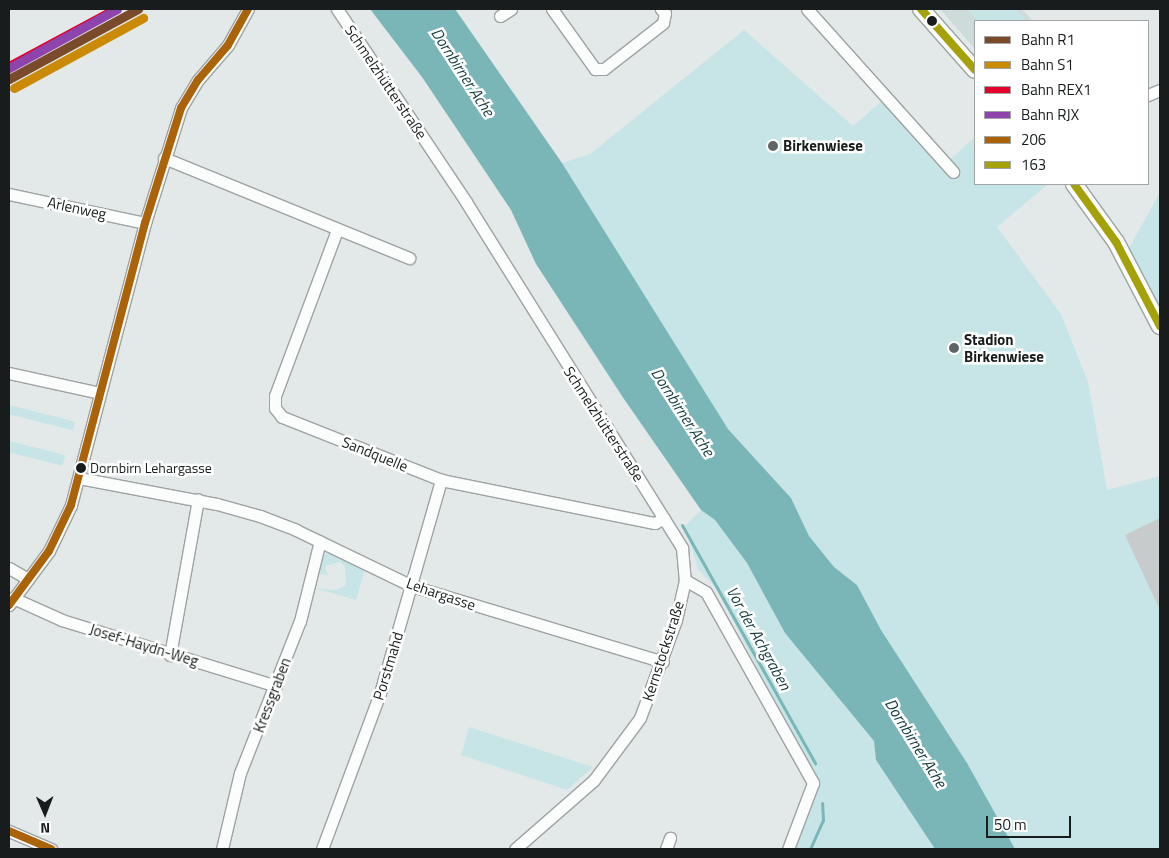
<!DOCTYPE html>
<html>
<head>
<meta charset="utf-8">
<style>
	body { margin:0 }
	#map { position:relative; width:1169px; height:858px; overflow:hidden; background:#e3e9e9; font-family:"Titillium Web",sans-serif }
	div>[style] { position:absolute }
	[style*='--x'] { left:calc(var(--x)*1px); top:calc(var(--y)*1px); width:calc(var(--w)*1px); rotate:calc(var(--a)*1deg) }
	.built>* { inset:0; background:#cedbdb }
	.green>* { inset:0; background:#c7e5e6; transform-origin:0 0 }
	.water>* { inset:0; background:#7ab6b7 }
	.stream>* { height:3px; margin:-1.5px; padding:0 1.5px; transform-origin:1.5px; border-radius:1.5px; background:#7ab6b7 }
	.building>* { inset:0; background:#c7cbcb }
	.roads { filter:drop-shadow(1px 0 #9ea2a2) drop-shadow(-1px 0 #9ea2a2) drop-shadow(0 1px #9ea2a2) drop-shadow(0 -1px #9ea2a2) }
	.minor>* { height:11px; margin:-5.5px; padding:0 5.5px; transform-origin:5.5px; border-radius:5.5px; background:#fbfcfc }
	.secondary>* { height:16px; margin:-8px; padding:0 8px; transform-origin:8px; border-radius:8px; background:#fbfcfc }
	.bus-1>* { height:8px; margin:-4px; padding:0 4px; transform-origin:4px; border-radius:4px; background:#ab630a }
	.bus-2>* { height:8px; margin:-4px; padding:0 4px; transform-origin:4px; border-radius:4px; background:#a5a10a }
	.rail-1>* { height:9px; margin:-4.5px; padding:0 4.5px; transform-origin:4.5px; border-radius:4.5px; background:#7a4b2a }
	.rail-2>* { height:9px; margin:-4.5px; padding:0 4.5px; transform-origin:4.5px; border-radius:4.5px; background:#ca8a06 }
	.rail-3>* { height:9px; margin:-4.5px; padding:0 4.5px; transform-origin:4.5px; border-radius:4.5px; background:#e4002b }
	.rail-4>* { height:9px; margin:-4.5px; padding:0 4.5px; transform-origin:4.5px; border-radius:4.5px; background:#8e44ad }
	.dots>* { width:14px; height:14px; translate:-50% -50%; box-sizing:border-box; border:2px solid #fff; border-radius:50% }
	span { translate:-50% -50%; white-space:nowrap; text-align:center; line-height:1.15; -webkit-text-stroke:5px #fff; paint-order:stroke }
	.bus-label { font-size:14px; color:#181c1c }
	.left { translate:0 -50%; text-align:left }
	.street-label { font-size:15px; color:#181c1c }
	.poi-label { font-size:15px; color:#181c1c; font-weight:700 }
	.water-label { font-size:16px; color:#143c3d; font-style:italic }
	.frame { position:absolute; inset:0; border:10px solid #181c1c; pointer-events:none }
	.legend { position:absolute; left:974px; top:20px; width:175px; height:165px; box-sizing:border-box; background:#fff; border:1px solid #a3a4a4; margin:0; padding:6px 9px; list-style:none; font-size:15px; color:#181c1c }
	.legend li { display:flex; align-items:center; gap:10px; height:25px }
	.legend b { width:25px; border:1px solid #a3a4a4 }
	.north { position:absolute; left:20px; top:788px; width:50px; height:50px; -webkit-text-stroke:4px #fff; paint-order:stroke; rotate:179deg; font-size:14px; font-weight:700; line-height:20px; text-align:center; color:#181c1c }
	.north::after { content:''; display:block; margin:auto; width:18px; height:22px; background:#181c1c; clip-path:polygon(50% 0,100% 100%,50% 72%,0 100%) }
	.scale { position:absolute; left:986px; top:816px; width:85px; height:22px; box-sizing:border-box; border:2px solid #181c1c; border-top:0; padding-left:6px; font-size:15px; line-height:18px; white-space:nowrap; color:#181c1c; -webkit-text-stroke:4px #fff; paint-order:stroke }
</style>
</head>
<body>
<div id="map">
	<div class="built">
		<div style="clip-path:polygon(940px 9px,1022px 9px,1032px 20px,975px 21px,975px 49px)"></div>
	</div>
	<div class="green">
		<div style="clip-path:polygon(967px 9px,1016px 9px,1027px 21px,978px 21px)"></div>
		<div style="clip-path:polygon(744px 30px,853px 126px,884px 99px,946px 163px,975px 137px,975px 184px,1048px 184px,997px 227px,1061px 314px,1088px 382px,1107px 490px,1160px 476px,1160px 849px,1015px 849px,967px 763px,881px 630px,857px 585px,834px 567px,809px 536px,791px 498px,728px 429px,562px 163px,590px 154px)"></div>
		<div style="clip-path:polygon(1160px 192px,1160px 308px,1128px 250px)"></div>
		<div style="left:9px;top:405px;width:68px;height:9px;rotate:14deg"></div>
		<div style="left:9px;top:441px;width:58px;height:11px;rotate:14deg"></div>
		<div style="clip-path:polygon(701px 510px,715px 520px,747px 563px,785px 633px,874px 741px,876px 760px,935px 849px,796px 849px,820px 780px,790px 733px,717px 589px,698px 569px,685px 526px)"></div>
		<div style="clip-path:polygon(325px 554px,334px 554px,365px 569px,356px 600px,315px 588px,336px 590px,346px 585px,345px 567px,341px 562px,325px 566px,328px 575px,317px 574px)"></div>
		<div style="clip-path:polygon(469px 727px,593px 767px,567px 790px,461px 755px)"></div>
	</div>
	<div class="water">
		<div style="clip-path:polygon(370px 9px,455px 9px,562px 163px,728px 429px,791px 498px,809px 536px,834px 567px,857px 585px,881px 630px,967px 763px,1015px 849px,935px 849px,876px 760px,874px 741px,785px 633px,747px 563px,715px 520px,701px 510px,624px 399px,536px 264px,511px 210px,422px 77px)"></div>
	</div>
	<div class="stream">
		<div style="--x:682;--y:525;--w:273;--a:60.8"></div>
		<div style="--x:810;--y:849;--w:32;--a:-66"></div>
		<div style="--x:823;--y:820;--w:17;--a:-93"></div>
	</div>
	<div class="building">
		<div style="clip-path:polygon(1160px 518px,1160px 610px,1125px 535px)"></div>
	</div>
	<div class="roads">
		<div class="minor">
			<div style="--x:337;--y:9;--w:232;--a:56.2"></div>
			<div style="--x:466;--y:202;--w:408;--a:58"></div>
			<div style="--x:682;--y:548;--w:32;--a:85"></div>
			<div style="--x:685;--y:580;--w:41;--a:102.7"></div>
			<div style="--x:676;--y:620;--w:104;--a:110.2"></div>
			<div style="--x:640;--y:718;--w:77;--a:126.6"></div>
			<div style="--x:594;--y:780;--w:105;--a:138.9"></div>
			<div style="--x:552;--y:9;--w:74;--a:54.4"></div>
			<div style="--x:595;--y:69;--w:9;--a:0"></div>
			<div style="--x:604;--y:69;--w:75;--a:-37.9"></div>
			<div style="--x:663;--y:23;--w:10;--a:-79"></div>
			<div style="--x:665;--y:13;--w:6;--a:-135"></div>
			<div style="--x:807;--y:9;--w:219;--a:48.1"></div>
			<div style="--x:500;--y:16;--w:13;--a:-32"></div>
			<div style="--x:1148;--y:95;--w:13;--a:-23"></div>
			<div style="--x:164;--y:158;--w:265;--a:22.2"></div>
			<div style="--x:9;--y:194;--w:139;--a:12"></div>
			<div style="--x:337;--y:230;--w:177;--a:110.5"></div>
			<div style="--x:275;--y:396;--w:12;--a:90"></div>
			<div style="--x:275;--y:408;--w:11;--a:52"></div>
			<div style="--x:282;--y:417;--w:171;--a:21.6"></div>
			<div style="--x:441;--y:480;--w:218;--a:11.4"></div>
			<div style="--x:655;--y:523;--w:10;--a:-29"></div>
			<div style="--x:9;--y:373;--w:93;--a:12.4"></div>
			<div style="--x:79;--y:478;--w:140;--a:10.7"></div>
			<div style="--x:217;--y:504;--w:45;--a:15.6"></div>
			<div style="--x:260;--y:516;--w:39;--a:21"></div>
			<div style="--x:296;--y:530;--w:129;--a:25.8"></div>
			<div style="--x:412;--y:586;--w:262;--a:16.8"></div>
			<div style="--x:9;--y:568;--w:22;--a:30"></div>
			<div style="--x:685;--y:580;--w:24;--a:30"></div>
			<div style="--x:706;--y:592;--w:219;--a:60.7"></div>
			<div style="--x:813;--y:783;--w:71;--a:110.7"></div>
			<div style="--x:13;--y:598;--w:54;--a:24.2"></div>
			<div style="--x:62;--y:620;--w:224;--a:17.1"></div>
			<div style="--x:9;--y:605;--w:67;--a:-53.5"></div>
			<div style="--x:49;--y:551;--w:51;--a:-64.4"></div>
			<div style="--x:71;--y:505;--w:292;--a:-75.3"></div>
			<div style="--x:145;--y:223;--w:121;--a:-72.6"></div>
			<div style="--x:181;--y:108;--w:33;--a:-59"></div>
			<div style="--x:198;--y:80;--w:46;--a:-49.4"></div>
			<div style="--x:228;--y:45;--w:41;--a:-60.9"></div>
			<div style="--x:170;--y:655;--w:158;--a:-79.8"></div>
			<div style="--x:9;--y:831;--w:46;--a:23.2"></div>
			<div style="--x:222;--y:849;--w:78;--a:-76.7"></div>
			<div style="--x:240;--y:773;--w:163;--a:-68.5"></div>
			<div style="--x:300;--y:621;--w:82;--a:-76"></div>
			<div style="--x:322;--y:849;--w:166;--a:-69.6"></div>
			<div style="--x:380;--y:693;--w:222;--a:-74"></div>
			<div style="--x:666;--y:849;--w:12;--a:-70"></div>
		</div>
		<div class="secondary">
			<div style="--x:921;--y:9;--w:81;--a:48.5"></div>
			<div style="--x:1074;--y:184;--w:72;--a:54.1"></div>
			<div style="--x:1116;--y:242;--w:95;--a:62.4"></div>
		</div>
	</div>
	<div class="bus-1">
		<div style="--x:9;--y:605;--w:67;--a:-53.5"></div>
		<div style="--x:49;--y:551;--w:51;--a:-64.4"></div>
		<div style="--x:71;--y:505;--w:292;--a:-75.3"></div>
		<div style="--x:145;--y:223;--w:121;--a:-72.6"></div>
		<div style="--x:181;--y:108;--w:33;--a:-59"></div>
		<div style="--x:198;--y:80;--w:46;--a:-49.4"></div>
		<div style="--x:228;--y:45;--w:41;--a:-60.9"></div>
		<div style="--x:9;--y:831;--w:46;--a:23.2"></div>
	</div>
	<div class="bus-2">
		<div style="--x:921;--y:9;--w:81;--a:48.5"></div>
		<div style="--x:1074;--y:184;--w:72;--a:54.1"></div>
		<div style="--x:1116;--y:242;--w:95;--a:62.4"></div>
	</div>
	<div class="rail-1">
		<div style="--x:9;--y:79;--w:147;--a:-28.5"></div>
	</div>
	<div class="rail-2">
		<div style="--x:14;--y:88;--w:147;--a:-28.5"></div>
	</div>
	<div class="rail-3">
		<div style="--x:9;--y:66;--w:120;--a:-28.3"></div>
	</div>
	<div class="rail-4">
		<div style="--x:9;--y:68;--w:123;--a:-28.6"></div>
	</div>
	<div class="dots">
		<div style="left:932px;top:21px;background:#181c1c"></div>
		<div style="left:773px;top:146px;background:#5f6464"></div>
		<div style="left:954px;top:348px;background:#5f6464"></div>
		<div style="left:81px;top:468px;background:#181c1c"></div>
	</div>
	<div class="bus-label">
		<span class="left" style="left:90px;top:468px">Dornbirn Lehargasse</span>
	</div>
	<div class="street-label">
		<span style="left:386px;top:82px;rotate:56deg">Schmelzhütterstraße</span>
		<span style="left:77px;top:208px;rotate:12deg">Arlenweg</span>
		<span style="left:604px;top:424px;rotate:57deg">Schmelzhütterstraße</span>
		<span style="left:375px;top:454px;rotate:22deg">Sandquelle</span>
		<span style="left:441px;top:594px;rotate:19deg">Lehargasse</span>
		<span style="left:144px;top:645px;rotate:17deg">Josef-Haydn-Weg</span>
		<span style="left:663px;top:651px;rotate:-72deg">Kernstockstraße</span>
		<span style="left:388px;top:666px;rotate:-73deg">Porstmahd</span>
		<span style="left:272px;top:695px;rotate:-69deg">Kressgraben</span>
	</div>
	<div class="poi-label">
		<span class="left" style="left:783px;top:146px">Birkenwiese</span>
		<span class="left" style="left:964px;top:348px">Stadion<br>Birkenwiese</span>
	</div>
	<div class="water-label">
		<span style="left:463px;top:72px;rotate:57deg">Dornbirner Ache</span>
		<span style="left:683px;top:412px;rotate:57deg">Dornbirner Ache</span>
		<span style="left:759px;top:638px;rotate:61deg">Vor der Achgraben</span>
		<span style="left:916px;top:743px;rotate:58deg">Dornbirner Ache</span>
	</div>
	<div class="frame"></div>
	<ul class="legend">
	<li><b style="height:6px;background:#7a4b2a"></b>Bahn R1</li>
	<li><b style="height:6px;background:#ca8a06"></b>Bahn S1</li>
	<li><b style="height:6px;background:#e4002b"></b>Bahn REX1</li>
	<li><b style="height:6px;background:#8e44ad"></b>Bahn RJX</li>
	<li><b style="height:6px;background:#ab630a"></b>206</li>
	<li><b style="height:6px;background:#a5a10a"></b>163</li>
	</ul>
	<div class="north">N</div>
	<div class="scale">50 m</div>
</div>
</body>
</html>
